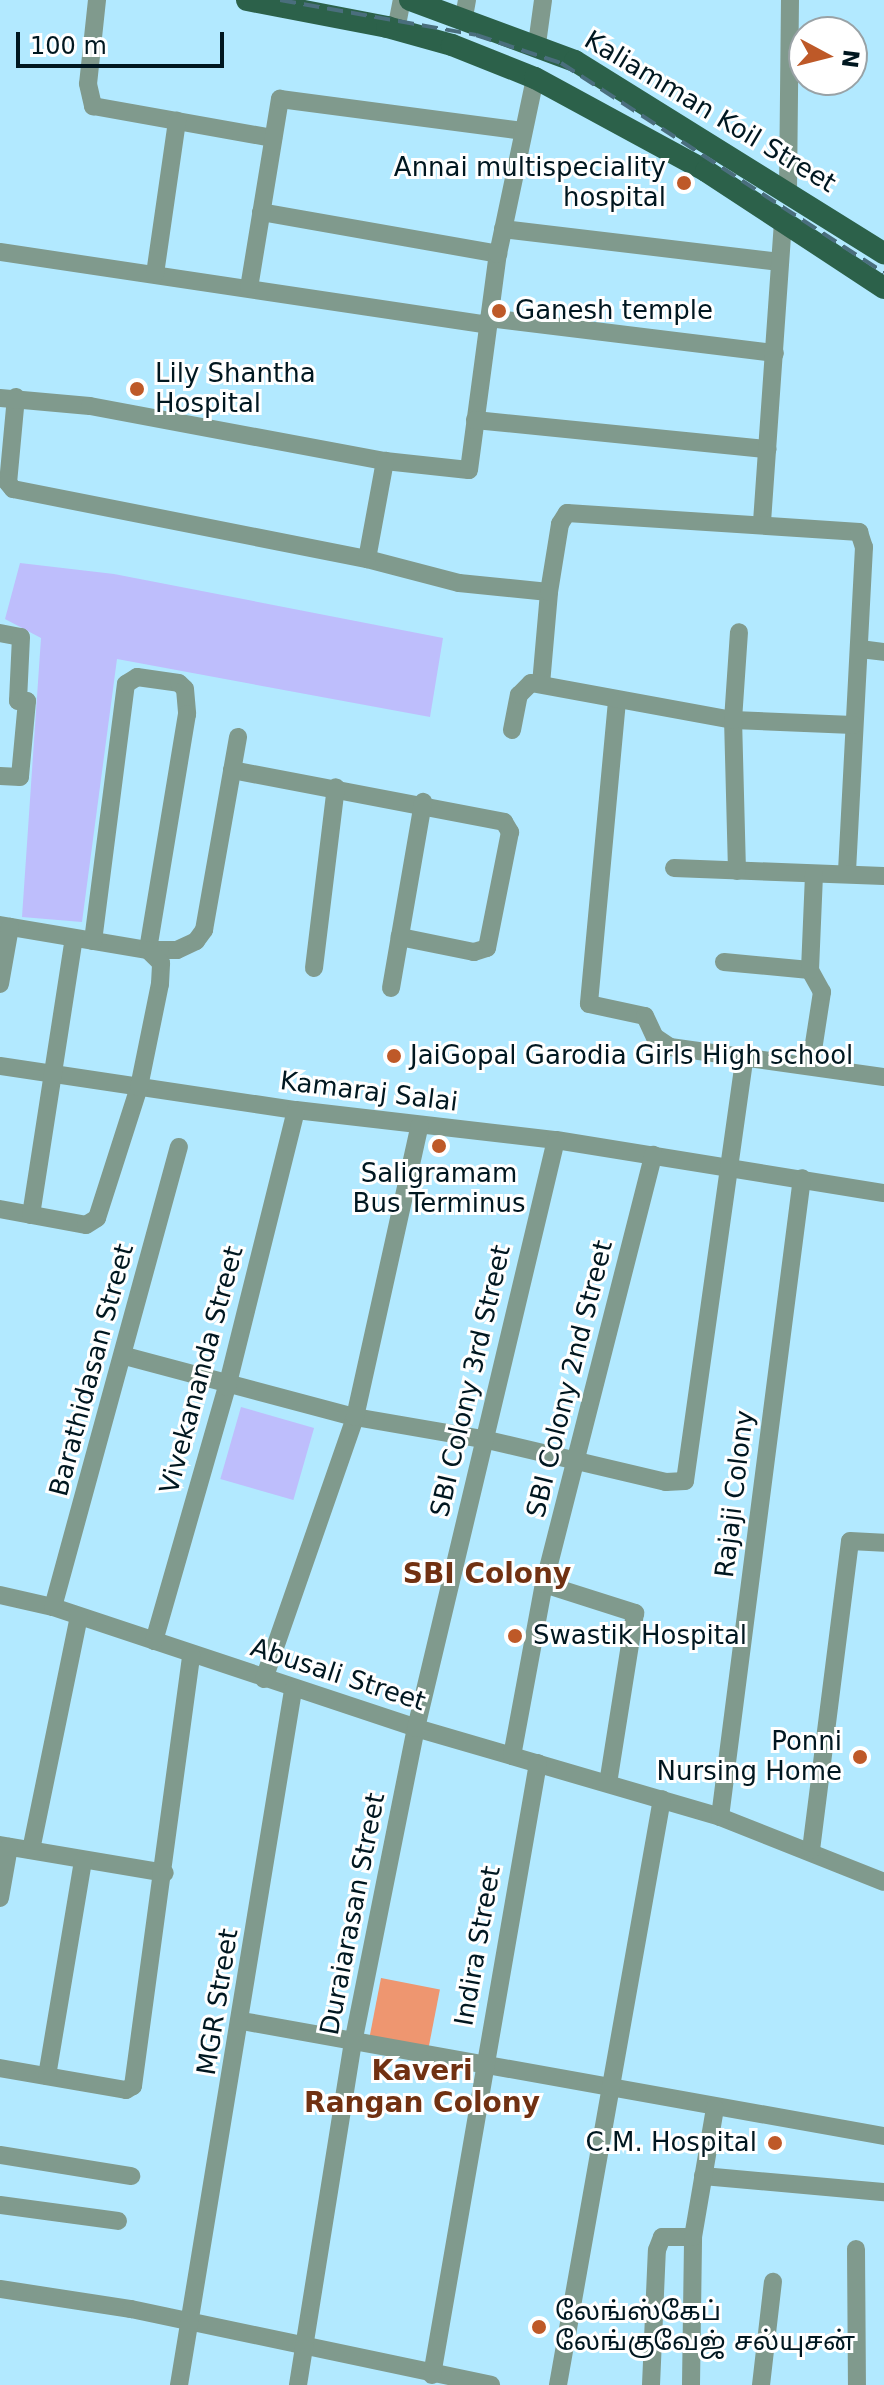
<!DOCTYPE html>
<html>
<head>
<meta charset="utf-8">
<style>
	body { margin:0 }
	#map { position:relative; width:884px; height:2385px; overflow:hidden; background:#b2e9ff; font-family:"DejaVu Sans","Noto Sans Tamil",sans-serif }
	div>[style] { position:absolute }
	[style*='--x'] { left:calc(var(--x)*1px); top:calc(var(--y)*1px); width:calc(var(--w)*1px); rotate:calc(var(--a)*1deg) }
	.green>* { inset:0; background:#ee9670; transform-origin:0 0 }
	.water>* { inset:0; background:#bebefc; transform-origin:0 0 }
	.minor>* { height:18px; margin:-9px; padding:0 9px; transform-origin:9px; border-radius:9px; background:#809a8d }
	.major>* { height:22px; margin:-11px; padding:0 11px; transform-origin:11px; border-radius:11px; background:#2c614a }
	.rail>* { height:4px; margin-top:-2px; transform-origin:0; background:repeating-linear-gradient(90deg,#4a6e7d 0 16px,transparent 0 24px) }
	.dots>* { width:22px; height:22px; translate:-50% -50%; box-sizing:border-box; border:4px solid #fff; border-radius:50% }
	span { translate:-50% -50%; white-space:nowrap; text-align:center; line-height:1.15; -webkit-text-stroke:6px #fff; paint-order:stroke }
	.street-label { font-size:26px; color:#001720 }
	.poi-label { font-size:26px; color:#001720 }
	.right { translate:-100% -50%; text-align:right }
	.left { translate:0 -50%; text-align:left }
	.neighbourhood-label { font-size:28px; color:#713112; font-weight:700 }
	.north { position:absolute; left:788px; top:16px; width:80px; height:80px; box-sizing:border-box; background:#fff; border:2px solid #99a2a6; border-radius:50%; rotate:97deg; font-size:22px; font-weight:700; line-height:32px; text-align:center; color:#001720 }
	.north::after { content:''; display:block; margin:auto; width:28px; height:36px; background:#be5928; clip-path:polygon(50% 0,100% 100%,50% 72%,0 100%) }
	.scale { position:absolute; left:16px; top:32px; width:208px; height:36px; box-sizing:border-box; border:4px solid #001720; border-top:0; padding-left:10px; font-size:24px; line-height:28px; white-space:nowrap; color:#001720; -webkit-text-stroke:6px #fff; paint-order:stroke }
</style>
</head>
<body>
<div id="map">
	<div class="green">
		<div style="left:381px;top:1978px;width:60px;height:62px;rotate:11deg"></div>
	</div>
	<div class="water">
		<div style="clip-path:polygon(20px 563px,114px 574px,443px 638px,430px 717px,117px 659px,82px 922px,22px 917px,41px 638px,5px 619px)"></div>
		<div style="left:241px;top:1407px;width:76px;height:75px;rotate:16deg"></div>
	</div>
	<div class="minor">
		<div style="--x:97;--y:0;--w:84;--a:96.1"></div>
		<div style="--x:88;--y:84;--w:23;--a:77"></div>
		<div style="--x:93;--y:106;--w:183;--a:10.1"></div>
		<div style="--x:464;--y:17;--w:17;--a:-80"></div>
		<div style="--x:396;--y:30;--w:31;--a:-79"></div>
		<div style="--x:537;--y:44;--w:44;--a:-82.2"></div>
		<div style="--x:788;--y:190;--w:190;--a:-89.4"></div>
		<div style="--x:261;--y:212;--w:241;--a:10"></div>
		<div style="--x:503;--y:229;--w:279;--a:6.8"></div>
		<div style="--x:0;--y:252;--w:492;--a:8.5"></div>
		<div style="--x:155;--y:274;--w:155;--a:-81.8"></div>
		<div style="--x:249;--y:288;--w:192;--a:-80.7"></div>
		<div style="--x:280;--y:99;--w:245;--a:7.5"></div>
		<div style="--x:489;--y:318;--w:288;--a:7"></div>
		<div style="--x:16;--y:397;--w:86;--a:95.3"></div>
		<div style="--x:8;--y:483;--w:8;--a:50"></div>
		<div style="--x:13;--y:489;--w:361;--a:11.2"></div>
		<div style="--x:367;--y:559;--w:95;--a:14.6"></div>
		<div style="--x:459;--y:583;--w:90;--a:5.7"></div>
		<div style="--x:0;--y:398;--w:90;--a:5.1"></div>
		<div style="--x:90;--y:406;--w:300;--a:10.6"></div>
		<div style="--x:385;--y:461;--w:84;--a:6.1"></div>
		<div style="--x:469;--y:470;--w:218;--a:-82.4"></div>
		<div style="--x:498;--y:254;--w:180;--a:-78.1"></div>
		<div style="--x:475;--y:420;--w:294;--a:5.7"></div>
		<div style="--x:762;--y:522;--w:300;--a:-86"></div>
		<div style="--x:367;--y:559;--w:100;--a:-79.6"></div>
		<div style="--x:0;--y:633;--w:21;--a:11"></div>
		<div style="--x:21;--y:637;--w:64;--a:92.7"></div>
		<div style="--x:18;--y:701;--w:9;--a:0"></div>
		<div style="--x:27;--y:701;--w:76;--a:95.3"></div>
		<div style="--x:20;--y:777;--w:20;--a:-177"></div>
		<div style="--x:860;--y:649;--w:24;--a:7"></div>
		<div style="--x:541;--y:684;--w:92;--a:-85"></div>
		<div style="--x:549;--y:592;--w:69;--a:-80.8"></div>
		<div style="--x:560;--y:524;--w:13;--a:-58"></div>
		<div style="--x:567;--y:513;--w:293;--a:3.7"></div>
		<div style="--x:859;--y:532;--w:16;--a:72"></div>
		<div style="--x:864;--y:547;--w:327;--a:93"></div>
		<div style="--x:617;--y:701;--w:304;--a:95.3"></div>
		<div style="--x:589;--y:1004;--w:57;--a:12.1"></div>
		<div style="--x:645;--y:1016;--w:23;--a:65"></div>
		<div style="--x:655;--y:1037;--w:18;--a:34"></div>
		<div style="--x:670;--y:1047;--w:216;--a:8"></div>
		<div style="--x:512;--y:730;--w:36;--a:-79"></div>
		<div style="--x:519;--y:695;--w:17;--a:-45"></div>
		<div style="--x:531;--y:683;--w:205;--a:10.4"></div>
		<div style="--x:733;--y:720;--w:120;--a:2.4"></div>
		<div style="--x:232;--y:770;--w:277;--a:10.8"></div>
		<div style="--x:504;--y:822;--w:12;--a:59"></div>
		<div style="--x:510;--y:832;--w:118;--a:101.2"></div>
		<div style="--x:487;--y:948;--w:14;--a:163"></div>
		<div style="--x:474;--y:952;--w:76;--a:-168.5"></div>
		<div style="--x:674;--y:868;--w:210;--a:2.2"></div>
		<div style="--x:737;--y:871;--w:151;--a:-91.5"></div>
		<div style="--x:733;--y:720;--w:88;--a:-86.1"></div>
		<div style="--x:0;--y:925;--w:150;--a:9.6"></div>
		<div style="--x:148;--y:950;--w:29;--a:0"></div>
		<div style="--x:177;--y:950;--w:21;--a:-25"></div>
		<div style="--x:196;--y:941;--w:14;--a:-54"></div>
		<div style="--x:204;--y:930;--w:196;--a:-80"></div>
		<div style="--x:93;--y:941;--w:259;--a:-82.7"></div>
		<div style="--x:126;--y:684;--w:13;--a:-32"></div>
		<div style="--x:137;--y:677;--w:42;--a:8.1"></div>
		<div style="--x:179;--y:683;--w:8;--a:45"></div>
		<div style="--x:185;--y:689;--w:25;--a:85"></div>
		<div style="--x:187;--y:714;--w:239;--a:99.4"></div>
		<div style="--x:724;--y:962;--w:86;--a:5.3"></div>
		<div style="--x:314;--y:968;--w:182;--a:-83.1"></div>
		<div style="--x:0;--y:984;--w:58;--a:-80"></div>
		<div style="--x:391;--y:988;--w:189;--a:-80.2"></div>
		<div style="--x:811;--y:1063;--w:72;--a:-81.2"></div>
		<div style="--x:822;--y:992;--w:25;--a:-119"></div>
		<div style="--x:810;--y:970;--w:96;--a:-87.6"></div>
		<div style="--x:0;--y:1066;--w:299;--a:8.5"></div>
		<div style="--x:296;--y:1110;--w:262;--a:6.6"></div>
		<div style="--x:556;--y:1140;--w:332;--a:9.2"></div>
		<div style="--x:0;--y:1209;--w:87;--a:10.5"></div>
		<div style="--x:86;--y:1225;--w:13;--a:-32"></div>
		<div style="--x:97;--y:1218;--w:138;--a:-72.2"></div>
		<div style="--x:139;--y:1087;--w:105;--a:-78.5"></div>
		<div style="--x:160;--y:984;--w:21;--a:-87"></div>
		<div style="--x:161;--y:963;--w:18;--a:-135"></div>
		<div style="--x:31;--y:1215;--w:280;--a:-81.2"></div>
		<div style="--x:125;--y:1356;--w:238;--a:14.9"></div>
		<div style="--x:355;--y:1417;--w:130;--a:9.8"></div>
		<div style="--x:483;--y:1439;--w:188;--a:13.2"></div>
		<div style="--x:666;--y:1482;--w:19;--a:-3"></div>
		<div style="--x:685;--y:1481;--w:430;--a:-82"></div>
		<div style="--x:544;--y:1584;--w:96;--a:17.7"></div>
		<div style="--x:635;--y:1613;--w:172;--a:99"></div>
		<div style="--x:0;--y:1595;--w:54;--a:12.8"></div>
		<div style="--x:53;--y:1607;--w:383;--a:18.4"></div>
		<div style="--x:416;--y:1728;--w:317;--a:16.3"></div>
		<div style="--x:720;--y:1817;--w:176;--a:21.6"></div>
		<div style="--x:53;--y:1607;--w:477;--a:-74.7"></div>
		<div style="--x:154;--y:1641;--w:264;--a:-74"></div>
		<div style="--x:227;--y:1387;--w:285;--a:-76"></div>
		<div style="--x:264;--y:1679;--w:277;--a:-70.8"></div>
		<div style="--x:355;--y:1417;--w:299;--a:-77.5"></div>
		<div style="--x:512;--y:1756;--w:175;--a:-79.5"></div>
		<div style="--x:544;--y:1584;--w:443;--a:-75.7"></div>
		<div style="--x:720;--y:1817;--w:644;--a:-82.69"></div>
		<div style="--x:0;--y:1845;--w:167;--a:9.6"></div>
		<div style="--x:31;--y:1850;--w:238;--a:-78.4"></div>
		<div style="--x:811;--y:1850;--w:311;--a:-82.8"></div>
		<div style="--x:850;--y:1541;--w:34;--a:3"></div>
		<div style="--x:0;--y:1898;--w:52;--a:-80"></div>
		<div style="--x:242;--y:2021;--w:652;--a:10.16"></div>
		<div style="--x:0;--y:2068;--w:128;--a:9.9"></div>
		<div style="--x:126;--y:2090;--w:8;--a:-30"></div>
		<div style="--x:133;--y:2086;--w:435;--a:-82.3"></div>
		<div style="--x:47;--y:2076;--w:219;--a:-80.5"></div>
		<div style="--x:0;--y:2155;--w:133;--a:9.1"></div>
		<div style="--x:703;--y:2176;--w:182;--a:5.1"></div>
		<div style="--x:0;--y:2205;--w:119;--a:7.7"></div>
		<div style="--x:856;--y:2249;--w:136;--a:89.6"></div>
		<div style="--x:0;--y:2289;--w:133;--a:8.7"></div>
		<div style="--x:131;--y:2309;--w:368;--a:11.9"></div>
		<div style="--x:432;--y:2375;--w:621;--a:-80.17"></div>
		<div style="--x:179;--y:2385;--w:704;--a:-80.68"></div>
		<div style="--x:298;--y:2385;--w:346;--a:-80.9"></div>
		<div style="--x:353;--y:2043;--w:321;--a:-78.7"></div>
		<div style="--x:416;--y:1728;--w:604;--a:-76.61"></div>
		<div style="--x:558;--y:2385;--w:595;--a:-79.94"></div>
		<div style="--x:651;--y:2385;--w:135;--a:-87.5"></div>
		<div style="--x:657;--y:2250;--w:14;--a:-69"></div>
		<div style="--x:662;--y:2237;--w:31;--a:0"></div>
		<div style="--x:691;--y:2385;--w:148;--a:-89.2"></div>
		<div style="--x:693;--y:2237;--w:131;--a:-80.3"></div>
		<div style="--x:761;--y:2385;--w:104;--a:-83.4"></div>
	</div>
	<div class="major">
		<div style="--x:247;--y:0;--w:143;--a:10.9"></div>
		<div style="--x:387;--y:27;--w:67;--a:15.5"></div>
		<div style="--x:452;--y:45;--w:89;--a:21.7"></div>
		<div style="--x:535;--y:78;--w:195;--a:28.5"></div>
		<div style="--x:706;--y:171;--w:213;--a:33.3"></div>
		<div style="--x:410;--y:0;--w:176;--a:20.3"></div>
		<div style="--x:575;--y:61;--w:364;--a:31.9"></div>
	</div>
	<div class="rail">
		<div style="--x:280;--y:0;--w:199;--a:10.1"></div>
		<div style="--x:476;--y:35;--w:89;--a:18.2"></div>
		<div style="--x:561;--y:63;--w:385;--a:33"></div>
	</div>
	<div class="dots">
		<div style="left:684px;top:183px;background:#be5928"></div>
		<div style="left:499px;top:311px;background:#be5928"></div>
		<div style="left:137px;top:389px;background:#be5928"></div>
		<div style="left:394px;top:1056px;background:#be5928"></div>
		<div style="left:439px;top:1146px;background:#be5928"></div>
		<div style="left:515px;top:1636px;background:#be5928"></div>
		<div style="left:860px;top:1757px;background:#be5928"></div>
		<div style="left:775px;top:2143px;background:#be5928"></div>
		<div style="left:539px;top:2327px;background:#be5928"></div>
	</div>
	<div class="street-label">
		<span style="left:710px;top:112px;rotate:31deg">Kaliamman Koil Street</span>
		<span style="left:369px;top:1092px;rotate:7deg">Kamaraj Salai</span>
		<span style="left:92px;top:1370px;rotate:-75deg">Barathidasan Street</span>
		<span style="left:202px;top:1370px;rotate:-75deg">Vivekananda Street</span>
		<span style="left:570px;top:1379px;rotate:-76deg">SBI Colony 2nd Street</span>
		<span style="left:471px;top:1381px;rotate:-77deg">SBI Colony 3rd Street</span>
		<span style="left:735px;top:1494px;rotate:-83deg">Rajaji Colony</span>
		<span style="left:338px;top:1675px;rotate:18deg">Abusali Street</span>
		<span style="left:353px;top:1914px;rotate:-79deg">Duraiarasan Street</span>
		<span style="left:478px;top:1946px;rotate:-80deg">Indira Street</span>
		<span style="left:218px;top:2002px;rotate:-81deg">MGR Street</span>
	</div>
	<div class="poi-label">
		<span class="right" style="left:666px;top:183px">Annai multispeciality<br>hospital</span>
		<span class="left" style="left:515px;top:311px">Ganesh temple</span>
		<span class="left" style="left:155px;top:389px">Lily Shantha<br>Hospital</span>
		<span class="left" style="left:410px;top:1056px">JaiGopal Garodia Girls High school</span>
		<span style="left:439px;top:1189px">Saligramam<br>Bus Terminus</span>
		<span class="left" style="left:533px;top:1636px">Swastik Hospital</span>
		<span class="right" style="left:842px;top:1757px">Ponni<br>Nursing Home</span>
		<span class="right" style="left:757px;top:2143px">C.M. Hospital</span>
		<span class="left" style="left:555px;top:2327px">லேங்ஸ்கேப்<br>லேங்குவேஜ் சல்யுசன்</span>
	</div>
	<div class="neighbourhood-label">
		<span style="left:487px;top:1574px">SBI Colony</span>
		<span style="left:422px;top:2087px">Kaveri<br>Rangan Colony</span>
	</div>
	<div class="north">N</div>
	<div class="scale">100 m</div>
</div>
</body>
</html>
